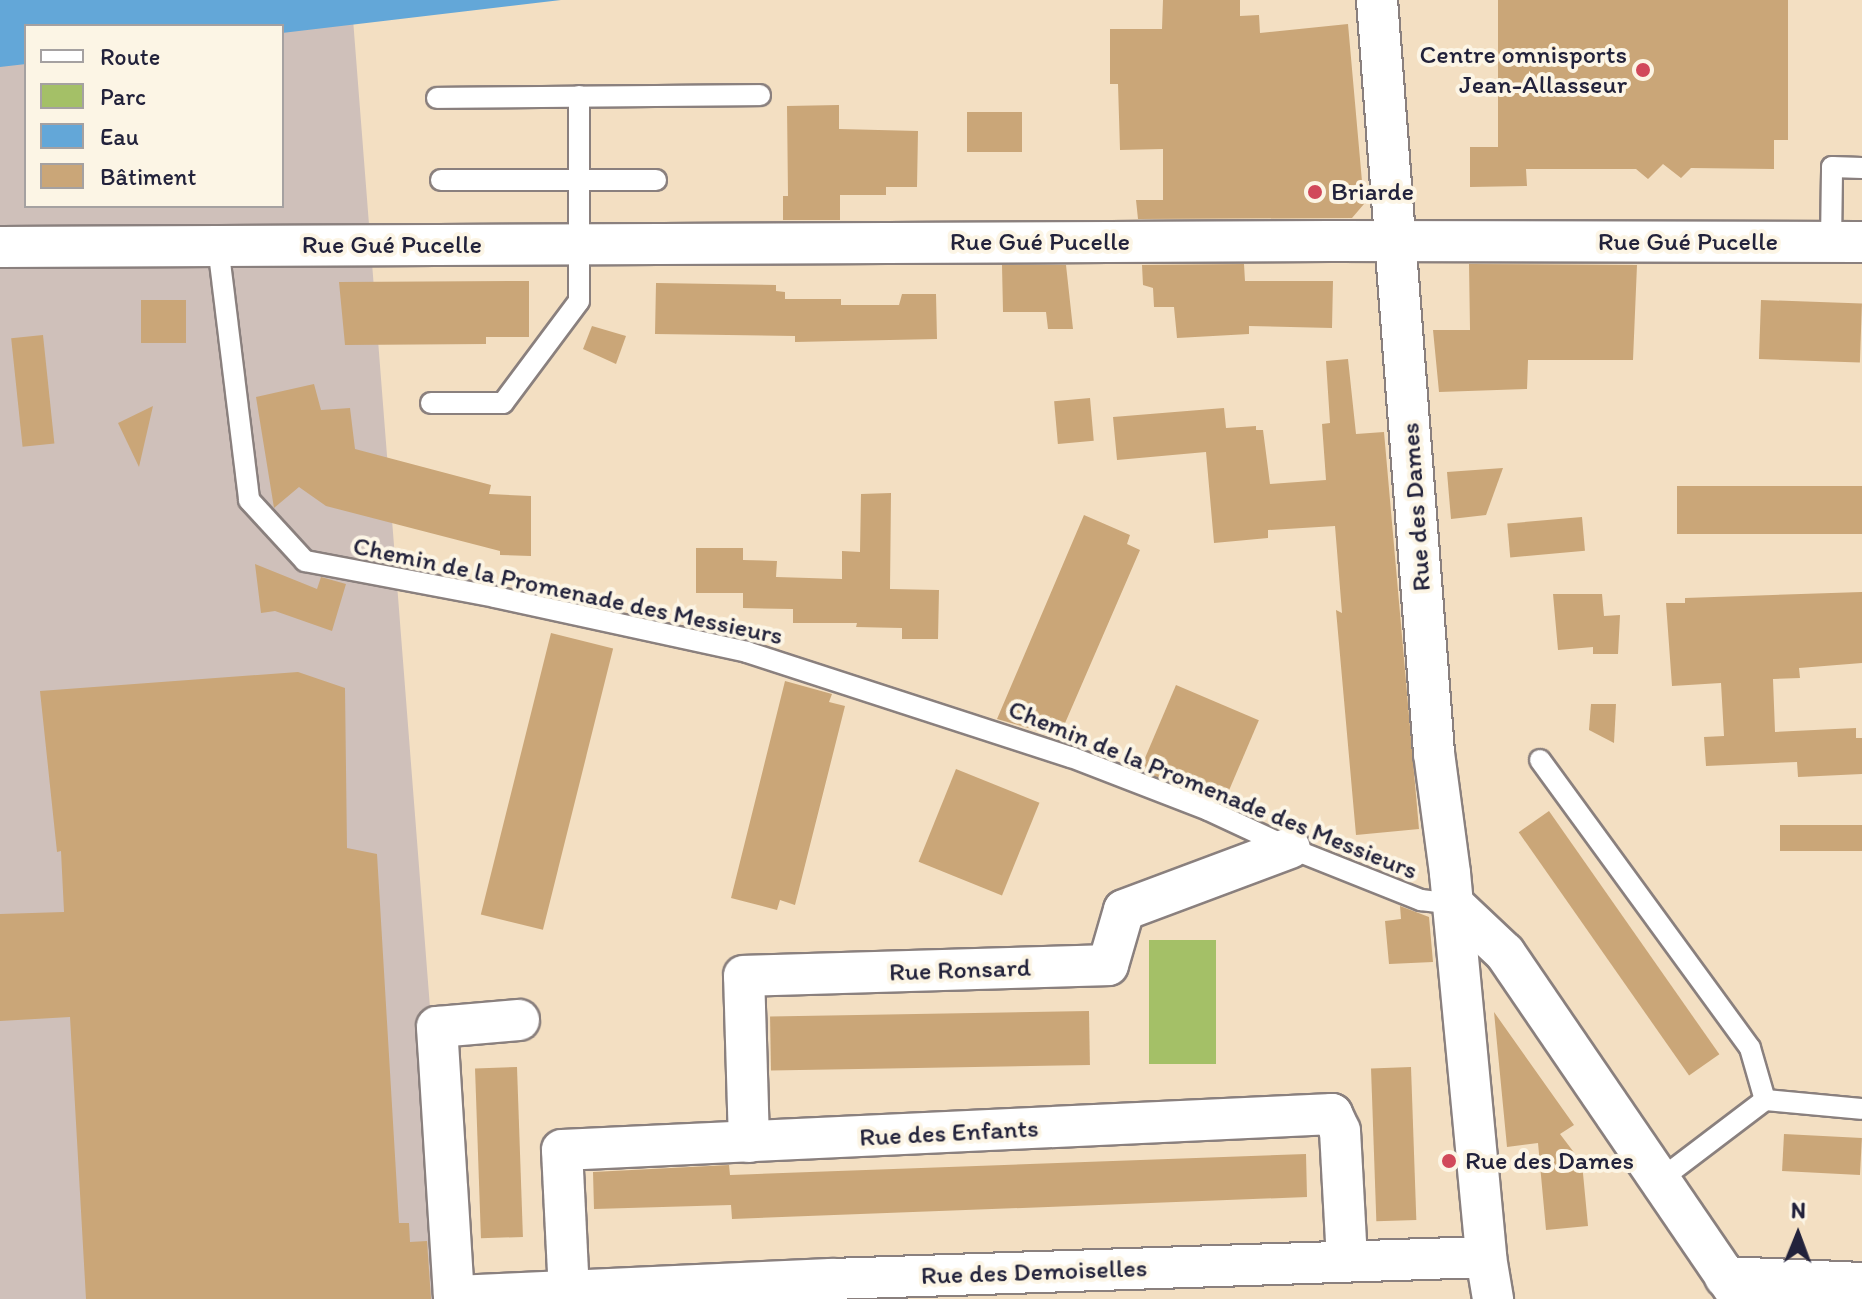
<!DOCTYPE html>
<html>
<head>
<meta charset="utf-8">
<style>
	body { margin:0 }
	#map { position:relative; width:1862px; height:1299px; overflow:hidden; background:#f3dfc2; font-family:Itim,sans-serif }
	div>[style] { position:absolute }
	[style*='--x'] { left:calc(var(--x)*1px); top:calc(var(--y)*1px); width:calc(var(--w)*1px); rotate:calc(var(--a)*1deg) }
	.industrial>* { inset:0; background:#cfc0ba }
	.green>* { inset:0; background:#a4c067; transform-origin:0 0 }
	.water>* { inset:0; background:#63a7d8 }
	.building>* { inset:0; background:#caa678; transform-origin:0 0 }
	.roads { filter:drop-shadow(2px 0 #8a807e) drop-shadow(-2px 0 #8a807e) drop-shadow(0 2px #8a807e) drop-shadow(0 -2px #8a807e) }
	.lane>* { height:20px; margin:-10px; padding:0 10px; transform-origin:10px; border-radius:10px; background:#fff }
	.street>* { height:40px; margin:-20px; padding:0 20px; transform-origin:20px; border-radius:20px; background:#fff }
	.dots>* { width:22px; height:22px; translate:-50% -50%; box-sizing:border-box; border:4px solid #fcf5e5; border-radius:50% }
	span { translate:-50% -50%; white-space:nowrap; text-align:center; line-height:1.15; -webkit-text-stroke:8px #fcf5e5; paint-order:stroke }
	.poi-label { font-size:26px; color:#22223b }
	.right { translate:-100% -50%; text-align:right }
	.left { translate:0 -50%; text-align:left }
	.street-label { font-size:26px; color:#22223b }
	.legend { position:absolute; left:24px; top:24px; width:260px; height:184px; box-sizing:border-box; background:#fcf5e5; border:2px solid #a5a1a1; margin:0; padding:10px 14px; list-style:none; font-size:24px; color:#22223b }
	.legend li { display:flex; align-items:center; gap:16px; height:40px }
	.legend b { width:40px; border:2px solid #a5a1a1 }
	.north { position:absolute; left:1758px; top:1195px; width:80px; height:80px; -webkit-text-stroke:6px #fcf5e5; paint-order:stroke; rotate:1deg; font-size:22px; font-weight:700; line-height:32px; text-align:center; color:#22223b }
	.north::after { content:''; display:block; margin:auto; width:28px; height:36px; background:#22223b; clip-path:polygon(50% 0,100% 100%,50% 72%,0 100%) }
</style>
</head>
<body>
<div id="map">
	<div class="industrial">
		<div style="clip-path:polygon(353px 19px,452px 1290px,808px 1299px,0 1299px,0 36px,26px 35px,26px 206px,282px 206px,282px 26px)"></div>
	</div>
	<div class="green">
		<div style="left:1216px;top:940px;width:124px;height:67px;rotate:90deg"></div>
	</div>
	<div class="water">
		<div style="clip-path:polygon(0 0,561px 0,282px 33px,282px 26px,26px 26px,26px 64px,0 67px)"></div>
	</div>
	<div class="building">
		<div style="clip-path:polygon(1163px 0,1240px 0,1240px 16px,1259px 15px,1260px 33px,1348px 24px,1364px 204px,1352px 218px,1138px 219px,1136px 200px,1163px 200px,1163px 149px,1120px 150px,1118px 84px,1110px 84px,1110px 29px,1162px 29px)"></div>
		<div style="clip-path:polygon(1498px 0,1788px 0,1788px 140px,1774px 140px,1774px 169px,1691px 168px,1681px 178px,1663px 164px,1648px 179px,1636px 169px,1526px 169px,1527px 186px,1470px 187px,1470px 147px,1498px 147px)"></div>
		<div style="clip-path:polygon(839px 105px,839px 129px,918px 131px,917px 187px,886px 187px,886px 195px,840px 195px,840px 220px,783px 220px,783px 196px,788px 196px,787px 106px)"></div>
		<div style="left:967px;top:112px;width:55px;height:40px"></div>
		<div style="clip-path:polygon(1244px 264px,1245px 281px,1333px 281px,1332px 328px,1249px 326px,1249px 334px,1177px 338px,1174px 307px,1154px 307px,1153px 288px,1143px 285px,1142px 265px)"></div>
		<div style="clip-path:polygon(1469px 264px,1637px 265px,1633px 360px,1528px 360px,1527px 389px,1439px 392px,1433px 330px,1470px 330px)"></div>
		<div style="clip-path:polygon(1002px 265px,1066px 265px,1073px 329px,1048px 329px,1046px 312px,1003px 312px)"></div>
		<div style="clip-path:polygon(529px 281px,529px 337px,486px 337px,486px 344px,345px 345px,339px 282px)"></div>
		<div style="clip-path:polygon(656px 283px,776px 285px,776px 291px,785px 292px,785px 299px,841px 299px,841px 305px,899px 305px,902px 294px,936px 294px,937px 339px,795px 342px,795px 336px,655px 334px)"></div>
		<div style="left:141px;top:300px;width:45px;height:43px"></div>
		<div style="left:1761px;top:300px;width:101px;height:59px;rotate:2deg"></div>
		<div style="clip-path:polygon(592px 326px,626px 336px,616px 364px,583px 349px)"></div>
		<div style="left:43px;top:335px;width:109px;height:32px;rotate:84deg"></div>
		<div style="clip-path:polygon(1348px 359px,1356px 434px,1384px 432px,1419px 829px,1356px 835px,1336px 610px,1342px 613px,1335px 526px,1268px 530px,1268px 538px,1214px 543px,1206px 452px,1117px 460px,1113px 417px,1224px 408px,1226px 428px,1256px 426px,1256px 430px,1263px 430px,1270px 484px,1326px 480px,1322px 424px,1330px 423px,1326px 361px)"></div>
		<div style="clip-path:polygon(314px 384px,321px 410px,350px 408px,355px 449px,491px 485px,489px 494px,531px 496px,531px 556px,500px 555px,500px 551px,326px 506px,299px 487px,274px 508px,256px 397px)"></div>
		<div style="left:1090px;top:398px;width:43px;height:36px;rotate:85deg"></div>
		<div style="clip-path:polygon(153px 406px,139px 467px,118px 423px)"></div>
		<div style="clip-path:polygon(1503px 468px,1486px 515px,1451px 519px,1447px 472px)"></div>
		<div style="left:1862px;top:486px;width:48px;height:185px;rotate:90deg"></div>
		<div style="clip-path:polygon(891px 493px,890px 589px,939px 590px,938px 639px,902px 639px,902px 628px,856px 627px,857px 623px,793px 623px,793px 609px,743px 608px,743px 593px,696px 593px,696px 548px,743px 548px,743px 560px,777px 561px,776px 577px,842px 579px,842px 551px,860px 552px,861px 494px)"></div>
		<div style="clip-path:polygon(1084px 515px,1130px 535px,1127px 544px,1140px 550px,1059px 737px,997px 719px)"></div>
		<div style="left:1582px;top:517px;width:34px;height:75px;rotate:85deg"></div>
		<div style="clip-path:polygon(255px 564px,317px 589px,321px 577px,346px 584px,332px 631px,275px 611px,261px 613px)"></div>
		<div style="clip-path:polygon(1862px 592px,1862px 663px,1799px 668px,1800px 678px,1773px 679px,1775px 732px,1856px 728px,1856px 738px,1862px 738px,1862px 774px,1798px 777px,1797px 762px,1706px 766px,1704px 737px,1724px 736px,1721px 683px,1672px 686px,1666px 603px,1685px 603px,1685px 598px)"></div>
		<div style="clip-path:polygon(1553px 594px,1602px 594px,1604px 616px,1620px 615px,1618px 654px,1593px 654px,1593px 647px,1558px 650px)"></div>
		<div style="left:551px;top:633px;width:64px;height:290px;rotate:14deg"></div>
		<div style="clip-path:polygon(298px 672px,345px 688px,347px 848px,377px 854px,399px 1223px,409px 1223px,410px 1242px,427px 1241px,431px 1299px,86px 1299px,70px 1017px,0 1021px,0 914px,64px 912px,61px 851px,57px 852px,40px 691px)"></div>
		<div style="clip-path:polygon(785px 681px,832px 694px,829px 702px,845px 706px,795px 905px,780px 900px,777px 910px,731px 898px)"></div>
		<div style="left:1176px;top:685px;width:90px;height:92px;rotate:23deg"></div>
		<div style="clip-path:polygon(1591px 704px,1616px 704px,1614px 743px,1589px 730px)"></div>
		<div style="left:956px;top:769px;width:90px;height:100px;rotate:22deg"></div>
		<div style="left:1549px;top:811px;width:297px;height:37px;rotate:55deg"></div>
		<div style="left:1862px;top:825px;width:26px;height:82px;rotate:90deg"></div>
		<div style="clip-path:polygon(1400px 906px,1429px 917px,1433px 962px,1389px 964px,1385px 921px,1401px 919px)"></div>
		<div style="left:1089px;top:1011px;width:54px;height:319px;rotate:89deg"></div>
		<div style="clip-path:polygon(1494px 1012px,1574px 1125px,1560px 1134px,1582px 1163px,1588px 1226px,1546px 1230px,1538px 1143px,1507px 1147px)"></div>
		<div style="left:517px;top:1067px;width:170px;height:42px;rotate:88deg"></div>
		<div style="left:1411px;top:1067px;width:153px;height:40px;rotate:88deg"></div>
		<div style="left:1784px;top:1134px;width:78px;height:37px;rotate:3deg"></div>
		<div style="clip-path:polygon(1306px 1154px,1307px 1197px,732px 1219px,731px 1205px,594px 1209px,593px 1172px,729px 1165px,730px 1175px)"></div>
	</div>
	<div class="roads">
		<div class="lane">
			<div style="--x:437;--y:98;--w:323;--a:-0.5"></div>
			<div style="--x:441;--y:180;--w:215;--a:0"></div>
			<div style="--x:1831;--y:243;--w:76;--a:-89.2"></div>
			<div style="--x:1832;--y:167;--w:30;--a:2"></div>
			<div style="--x:218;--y:246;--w:256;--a:83"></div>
			<div style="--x:249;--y:500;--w:83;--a:47.4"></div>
			<div style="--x:305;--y:561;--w:193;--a:10.7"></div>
			<div style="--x:495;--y:597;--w:258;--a:12.3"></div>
			<div style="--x:747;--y:652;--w:341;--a:18"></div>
			<div style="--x:1071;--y:757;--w:147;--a:21.1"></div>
			<div style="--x:1208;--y:810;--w:90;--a:24.9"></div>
			<div style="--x:1290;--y:848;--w:141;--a:21.7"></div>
			<div style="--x:1421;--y:900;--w:32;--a:7"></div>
			<div style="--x:431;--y:403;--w:72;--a:0"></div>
			<div style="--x:503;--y:403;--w:127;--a:-53.3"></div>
			<div style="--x:579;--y:301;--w:205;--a:-90"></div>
			<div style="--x:1540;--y:760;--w:356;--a:53.9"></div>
			<div style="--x:1750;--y:1048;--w:54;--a:73.9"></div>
			<div style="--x:1661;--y:1179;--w:131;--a:-37.2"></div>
			<div style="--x:1765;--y:1100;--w:97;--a:5.3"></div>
		</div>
		<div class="street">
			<div style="--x:1377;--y:0;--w:755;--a:85.67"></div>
			<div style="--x:1434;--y:753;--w:121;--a:82.4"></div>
			<div style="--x:1450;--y:873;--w:386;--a:84.6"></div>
			<div style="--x:1486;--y:1257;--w:43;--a:80.5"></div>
			<div style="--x:0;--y:247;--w:1330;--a:-0.26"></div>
			<div style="--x:1330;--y:241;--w:532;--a:0.11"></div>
			<div style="--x:1453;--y:904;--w:71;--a:43.3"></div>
			<div style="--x:1505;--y:953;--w:419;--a:55.7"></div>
			<div style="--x:519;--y:1020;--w:82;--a:175.1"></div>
			<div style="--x:437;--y:1027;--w:270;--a:86.4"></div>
			<div style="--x:454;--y:1296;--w:378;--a:-2.6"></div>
			<div style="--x:832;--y:1279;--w:654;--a:-1.93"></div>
			<div style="--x:749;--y:1142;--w:166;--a:-91.7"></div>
			<div style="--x:744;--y:976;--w:364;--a:-1.7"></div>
			<div style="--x:1108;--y:965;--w:57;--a:-73.8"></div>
			<div style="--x:1124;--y:910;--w:177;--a:-20.5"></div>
			<div style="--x:1725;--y:1277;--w:137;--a:2.5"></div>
			<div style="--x:569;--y:1293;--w:143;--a:-92.8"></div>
			<div style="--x:562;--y:1150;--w:771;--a:-2.68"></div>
			<div style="--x:1332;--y:1114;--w:19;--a:65"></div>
			<div style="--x:1340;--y:1131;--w:129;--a:86.9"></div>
		</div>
	</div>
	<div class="dots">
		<div style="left:1643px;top:70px;background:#d1495b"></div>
		<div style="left:1315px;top:192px;background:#d1495b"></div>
		<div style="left:1449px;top:1161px;background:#d1495b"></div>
	</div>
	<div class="poi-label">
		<span class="right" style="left:1627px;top:70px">Centre omnisports<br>Jean-Allasseur</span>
		<span class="left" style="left:1331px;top:192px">Briarde</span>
		<span class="left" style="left:1465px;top:1161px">Rue des Dames</span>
	</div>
	<div class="street-label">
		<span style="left:1040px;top:242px">Rue Gué Pucelle</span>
		<span style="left:1688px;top:242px">Rue Gué Pucelle</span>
		<span style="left:392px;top:245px">Rue Gué Pucelle</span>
		<span style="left:1416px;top:507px;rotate:-94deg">Rue des Dames</span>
		<span style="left:568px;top:591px;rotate:12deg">Chemin de la Promenade des Messieurs</span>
		<span style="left:1213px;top:790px;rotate:22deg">Chemin de la Promenade des Messieurs</span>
		<span style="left:960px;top:970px;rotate:-2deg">Rue Ronsard</span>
		<span style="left:949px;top:1133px;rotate:-3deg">Rue des Enfants</span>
		<span style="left:1034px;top:1272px;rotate:-2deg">Rue des Demoiselles</span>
	</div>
	<ul class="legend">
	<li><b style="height:10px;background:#fff"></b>Route</li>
	<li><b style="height:22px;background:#a4c067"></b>Parc</li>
	<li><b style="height:22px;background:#63a7d8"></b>Eau</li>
	<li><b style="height:22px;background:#caa678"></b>Bâtiment</li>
	</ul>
	<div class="north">N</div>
</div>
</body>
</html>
